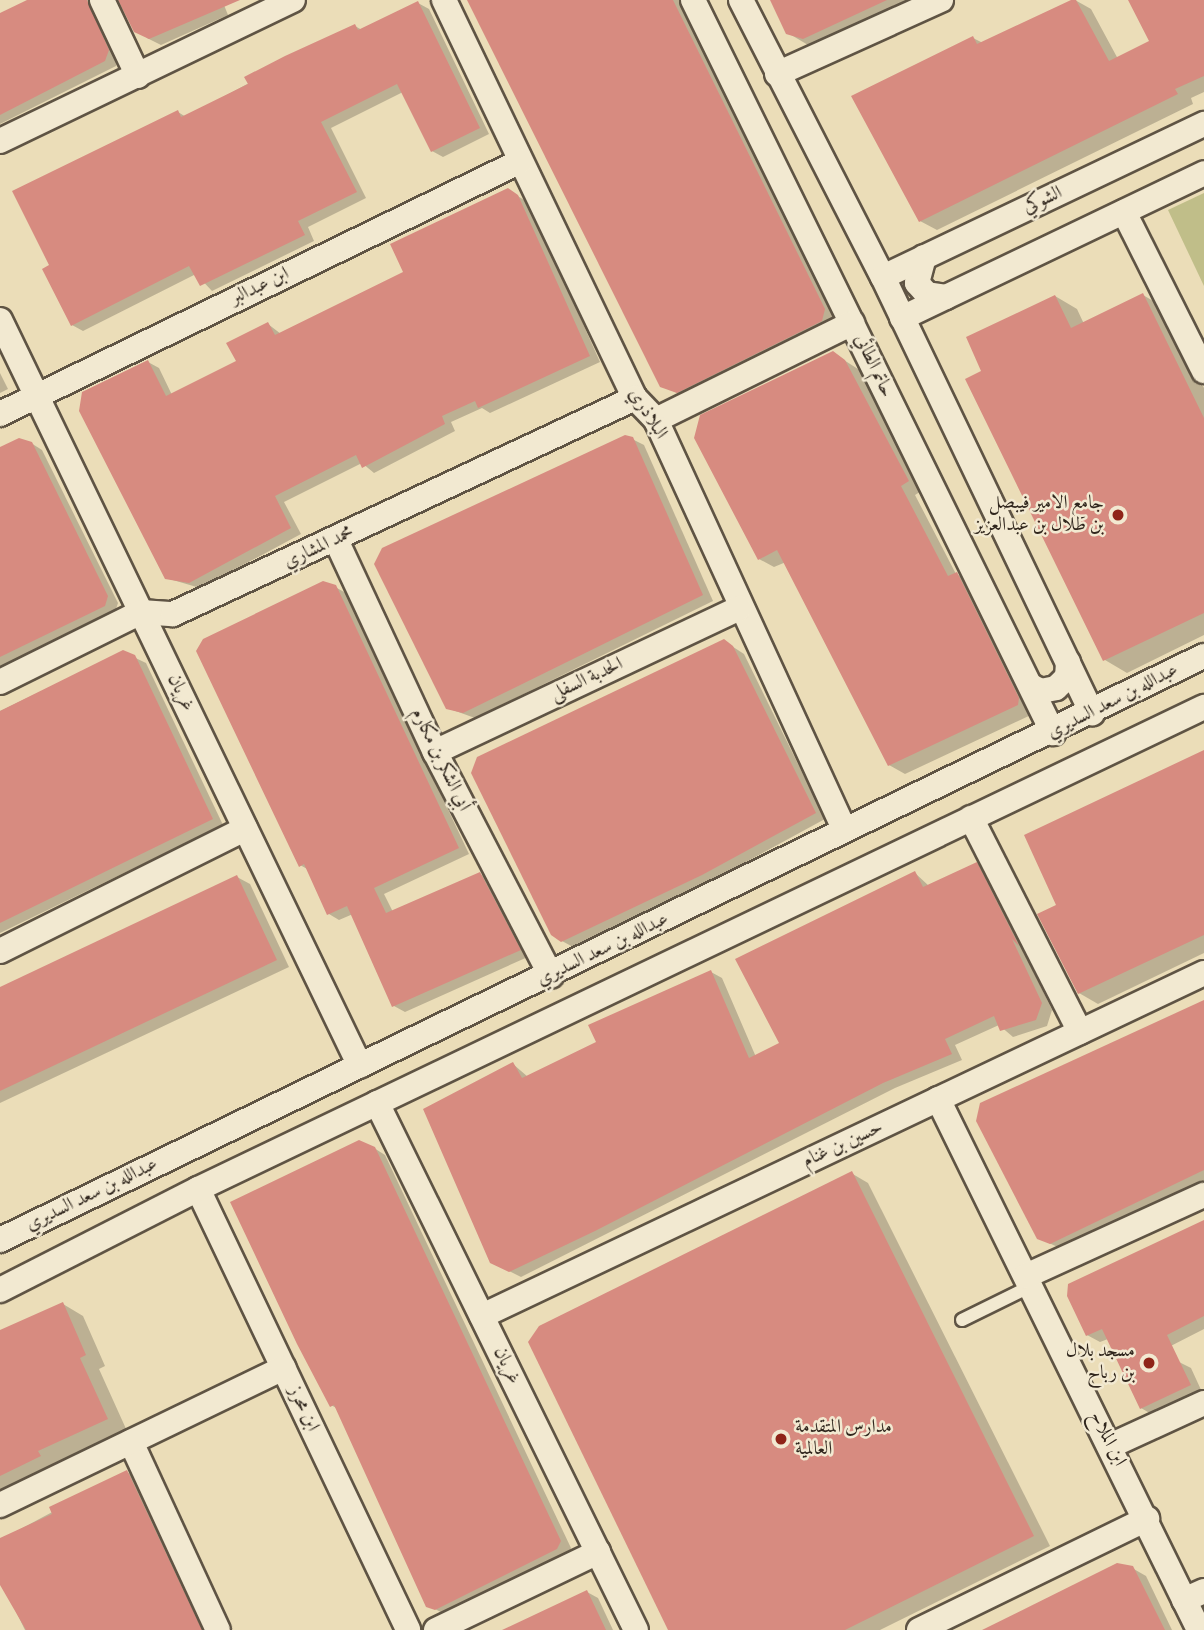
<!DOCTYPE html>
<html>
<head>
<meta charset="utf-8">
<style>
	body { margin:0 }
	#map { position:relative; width:1204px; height:1630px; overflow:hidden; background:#ebddb8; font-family:Vollkorn,Amiri,serif }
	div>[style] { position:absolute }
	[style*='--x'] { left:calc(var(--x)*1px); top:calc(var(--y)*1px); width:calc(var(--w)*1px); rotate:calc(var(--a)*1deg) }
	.green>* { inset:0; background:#c0be89 }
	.shadow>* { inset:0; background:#0003 }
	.building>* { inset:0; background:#d78b80 }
	.roads { filter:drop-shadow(2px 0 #5f5444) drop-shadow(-2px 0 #5f5444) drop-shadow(0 2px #5f5444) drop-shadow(0 -2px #5f5444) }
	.lane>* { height:12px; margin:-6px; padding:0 6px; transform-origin:6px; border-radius:6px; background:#f2e9d1 }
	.street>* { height:24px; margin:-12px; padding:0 12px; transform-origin:12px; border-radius:12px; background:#f2e9d1 }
	.dots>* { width:19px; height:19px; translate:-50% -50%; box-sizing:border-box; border:4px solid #f2e9d1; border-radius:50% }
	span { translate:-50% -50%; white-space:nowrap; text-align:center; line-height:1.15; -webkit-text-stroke:5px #f2e9d1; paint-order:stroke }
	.street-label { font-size:19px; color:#30261d }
	.poi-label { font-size:19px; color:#30261d }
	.right { translate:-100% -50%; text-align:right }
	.left { translate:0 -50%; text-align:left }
</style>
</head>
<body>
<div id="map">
	<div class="green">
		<div style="clip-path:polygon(1204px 193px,1204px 286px,1168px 210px)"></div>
	</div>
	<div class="shadow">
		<div style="clip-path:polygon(31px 0,101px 0,119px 57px,116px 66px,0 124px,0 15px)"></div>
		<div style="clip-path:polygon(119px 0,222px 0,228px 15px,161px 45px,147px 38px)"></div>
		<div style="clip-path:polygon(469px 0,679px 0,835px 316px,832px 327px,689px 398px,661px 386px)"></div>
		<div style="clip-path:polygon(772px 0,929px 0,813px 48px,788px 33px)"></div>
		<div style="clip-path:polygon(1075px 0,1091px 9px,1118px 59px,1151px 42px,1130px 0,1204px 0,1204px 92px,1191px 98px,1193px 104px,937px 230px,920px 221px,973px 38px,983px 43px)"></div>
		<div style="clip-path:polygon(418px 3px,429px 9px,489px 134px,443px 157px,432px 151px,403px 92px,331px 128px,366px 198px,308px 227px,314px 241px,212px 291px,196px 274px,83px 331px,72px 325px,52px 266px,178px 112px,186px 117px,355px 26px,362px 30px)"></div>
		<div style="clip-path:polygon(508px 190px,529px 203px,600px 362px,490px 413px,482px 408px,451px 422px,455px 431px,374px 473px,362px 463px,284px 502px,301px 534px,200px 588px,166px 578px,148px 362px,159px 368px,172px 395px,238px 362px,268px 324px,281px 334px,405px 273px)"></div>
		<div style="clip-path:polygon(1143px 295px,1165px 308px,1204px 388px,1204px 635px,1127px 673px,1105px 660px,984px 372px,1055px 296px,1077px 309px,1084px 324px)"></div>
		<div style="clip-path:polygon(833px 353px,861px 371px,923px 490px,915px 495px,956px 574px,973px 583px,1033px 714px,905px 774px,889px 765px,786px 562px,774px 567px,759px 559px)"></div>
		<div style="clip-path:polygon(0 373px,8px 389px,0 393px)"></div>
		<div style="clip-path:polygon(632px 439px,644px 445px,713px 601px,475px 718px,447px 708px)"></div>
		<div style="clip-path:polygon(31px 443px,42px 450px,118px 603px,115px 612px,0 668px,0 449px)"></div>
		<div style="clip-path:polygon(335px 587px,346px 593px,469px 854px,384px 894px,393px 912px,480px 874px,491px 880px,530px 956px,405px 1012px,394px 1006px,353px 914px,339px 920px,329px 914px,309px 870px,300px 865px)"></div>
		<div style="clip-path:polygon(724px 641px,744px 654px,825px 819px,713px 880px,573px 947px,562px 941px)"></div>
		<div style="clip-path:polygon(123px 652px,146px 663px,223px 825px,0 933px,0 711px)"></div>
		<div style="clip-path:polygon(1204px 751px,1204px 953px,1098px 1004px,1079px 993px)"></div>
		<div style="clip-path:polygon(977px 864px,987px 870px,1027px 948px,1021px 945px,1052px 1010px,1047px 1026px,1013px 1037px,999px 1025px,955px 1045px,962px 1060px,895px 1088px,521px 1277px,491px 1262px,513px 1064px,528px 1077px,599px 1042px,711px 972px,722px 978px,756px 1057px,781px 1044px,915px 873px,929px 886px)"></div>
		<div style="clip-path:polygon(237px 877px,250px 884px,289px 967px,0 1103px,0 991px)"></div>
		<div style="clip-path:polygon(1204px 1003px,1204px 1181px,1062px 1249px,1038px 1238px)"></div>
		<div style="clip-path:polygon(374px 1148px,385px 1155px,571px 1548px,568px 1555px,446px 1615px,428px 1605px,338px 1409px,331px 1405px)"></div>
		<div style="clip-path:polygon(851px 1173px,868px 1183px,1050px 1546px,880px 1630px,670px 1630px)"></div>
		<div style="clip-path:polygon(1204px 1227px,1204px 1329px,1159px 1352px,1191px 1368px,1202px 1392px,1153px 1415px,1141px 1408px,1108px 1339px,1100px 1342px,1087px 1335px)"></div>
		<div style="clip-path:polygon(63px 1304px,83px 1316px,105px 1366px,99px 1369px,127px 1431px,0 1496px,0 1333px)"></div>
		<div style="clip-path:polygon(127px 1472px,143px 1481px,214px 1630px,25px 1630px,0 1579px,0 1540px)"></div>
		<div style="clip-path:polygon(1132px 1568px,1146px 1576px,1172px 1630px,997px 1630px)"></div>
		<div style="clip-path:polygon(587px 1592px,598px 1598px,613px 1630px,507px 1630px)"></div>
	</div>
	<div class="building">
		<div style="clip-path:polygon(27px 0,87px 0,109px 50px,105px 61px,0 115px,0 13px)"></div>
		<div style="clip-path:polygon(118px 0,240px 0,149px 39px,134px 32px)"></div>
		<div style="clip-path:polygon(467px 0,673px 0,825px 309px,822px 321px,677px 393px,660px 387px)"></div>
		<div style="clip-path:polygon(770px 0,887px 0,803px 39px,786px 34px)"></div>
		<div style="clip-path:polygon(1071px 0,1076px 0,1109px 61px,1149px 41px,1128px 0,1204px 0,1204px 76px,1175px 89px,1178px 94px,919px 222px,851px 96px,973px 36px,977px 44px)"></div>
		<div style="clip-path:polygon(418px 1px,480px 128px,431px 152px,397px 84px,321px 122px,357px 192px,298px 221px,305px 235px,200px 286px,189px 266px,71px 326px,42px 269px,49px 265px,12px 191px,178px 110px,181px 117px,248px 84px,244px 77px,285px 56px,355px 24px,358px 30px)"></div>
		<div style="clip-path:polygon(508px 188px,518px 195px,590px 356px,478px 408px,475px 401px,442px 416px,445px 424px,362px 468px,356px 455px,275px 496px,291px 528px,189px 583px,165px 579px,79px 411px,82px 392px,148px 360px,166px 396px,236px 361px,226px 343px,268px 322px,275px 335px,403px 272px,390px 244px)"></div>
		<div style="clip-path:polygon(1143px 293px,1204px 418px,1204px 613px,1103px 661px,965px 379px,981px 371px,966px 337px,1055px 295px,1071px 328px)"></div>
		<div style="clip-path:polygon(833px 351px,845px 360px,909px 481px,901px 486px,948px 576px,957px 572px,1019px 698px,1018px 705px,888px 766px,777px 550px,758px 560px,694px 438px,700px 415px)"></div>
		<div style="clip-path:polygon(625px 435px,633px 437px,703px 595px,463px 713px,446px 709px,374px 564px,382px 548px)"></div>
		<div style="clip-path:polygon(19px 438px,32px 442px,108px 596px,105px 606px,0 657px,0 447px)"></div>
		<div style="clip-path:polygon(323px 581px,336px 585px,459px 848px,374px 888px,386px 913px,480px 872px,521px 950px,392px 1007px,347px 906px,327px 915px,304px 864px,299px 867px,196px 651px,203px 639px)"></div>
		<div style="clip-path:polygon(724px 639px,733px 646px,816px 813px,702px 875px,561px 942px,551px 935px,471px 773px,477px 757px)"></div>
		<div style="clip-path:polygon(123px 650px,135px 655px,213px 819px,0 923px,0 711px)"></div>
		<div style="clip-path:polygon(1204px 750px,1204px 935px,1078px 994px,1037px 914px,1056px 905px,1024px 835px)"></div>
		<div style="clip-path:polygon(977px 862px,1019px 946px,1012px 939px,1042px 1003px,1036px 1020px,1000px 1031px,994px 1016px,945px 1039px,952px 1054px,883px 1083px,595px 1231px,509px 1272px,490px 1263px,423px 1109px,513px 1062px,522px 1078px,596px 1042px,588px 1025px,711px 970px,749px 1058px,779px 1043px,735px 959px,915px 871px,923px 887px)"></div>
		<div style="clip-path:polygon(237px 875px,277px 960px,0 1091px,0 987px)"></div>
		<div style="clip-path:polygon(1204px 1000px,1204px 1170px,1050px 1244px,1037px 1239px,976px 1121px,980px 1103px)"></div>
		<div style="clip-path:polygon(359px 1140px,375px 1147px,561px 1541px,557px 1549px,435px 1610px,426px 1607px,334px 1405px,330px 1407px,297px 1344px,230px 1202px)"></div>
		<div style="clip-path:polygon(852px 1171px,1034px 1536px,845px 1630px,668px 1630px,528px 1342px,539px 1326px)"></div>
		<div style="clip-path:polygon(1204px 1220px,1204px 1316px,1167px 1335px,1191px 1385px,1140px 1409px,1102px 1329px,1086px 1336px,1067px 1296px,1068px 1284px)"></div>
		<div style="clip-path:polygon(63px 1302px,86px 1355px,80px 1358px,108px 1419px,38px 1451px,41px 1456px,0 1476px,0 1330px)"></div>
		<div style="clip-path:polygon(127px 1470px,202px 1630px,26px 1630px,0 1585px,0 1538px,52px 1514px,49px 1507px)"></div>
		<div style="clip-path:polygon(1117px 1563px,1133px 1566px,1165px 1630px,982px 1630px)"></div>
		<div style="clip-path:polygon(587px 1590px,606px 1630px,502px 1630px,534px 1615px)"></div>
	</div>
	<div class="roads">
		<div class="lane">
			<div style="--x:962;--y:1320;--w:77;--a:-26.2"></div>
		</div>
		<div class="street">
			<div style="--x:102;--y:0;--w:84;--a:64.7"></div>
			<div style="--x:444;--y:0;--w:441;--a:64.4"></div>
			<div style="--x:635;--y:398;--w:30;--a:46"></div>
			<div style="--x:656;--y:420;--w:451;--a:65.3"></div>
			<div style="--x:693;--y:0;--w:817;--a:63.84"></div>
			<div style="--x:741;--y:0;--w:311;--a:62.9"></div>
			<div style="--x:883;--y:277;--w:484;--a:64.4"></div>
			<div style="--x:777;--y:74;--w:180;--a:-24.3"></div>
			<div style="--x:0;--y:141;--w:325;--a:-25.7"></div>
			<div style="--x:1124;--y:212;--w:178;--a:63.3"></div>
			<div style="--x:924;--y:257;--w:27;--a:105"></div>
			<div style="--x:917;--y:283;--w:15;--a:48"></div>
			<div style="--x:927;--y:294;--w:19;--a:9"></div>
			<div style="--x:883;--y:277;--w:356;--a:-25.5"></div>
			<div style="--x:902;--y:318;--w:335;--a:-25.6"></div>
			<div style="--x:0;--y:320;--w:828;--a:64.24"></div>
			<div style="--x:0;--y:414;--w:579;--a:-25.9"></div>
			<div style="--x:656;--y:420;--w:219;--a:-26.3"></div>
			<div style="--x:336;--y:540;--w:234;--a:65"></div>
			<div style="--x:435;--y:752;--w:252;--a:62.6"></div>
			<div style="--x:0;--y:682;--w:157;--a:-26.4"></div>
			<div style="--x:141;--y:612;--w:32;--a:4"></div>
			<div style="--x:173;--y:614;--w:510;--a:-25.06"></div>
			<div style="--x:1031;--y:686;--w:11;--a:27"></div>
			<div style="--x:1041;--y:691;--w:15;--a:-11"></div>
			<div style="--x:1056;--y:688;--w:16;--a:-45"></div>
			<div style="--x:1067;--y:677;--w:15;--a:-86"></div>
			<div style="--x:435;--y:752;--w:337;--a:-25.3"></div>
			<div style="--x:971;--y:818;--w:240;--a:63"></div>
			<div style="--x:0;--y:951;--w:274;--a:-26.5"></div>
			<div style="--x:938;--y:1099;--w:592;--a:63.82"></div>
			<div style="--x:377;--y:1103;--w:587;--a:63.83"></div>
			<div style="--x:198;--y:1189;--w:488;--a:64.5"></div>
			<div style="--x:0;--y:1240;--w:1338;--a:-25.88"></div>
			<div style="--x:1026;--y:1276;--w:196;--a:-24.5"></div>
			<div style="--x:0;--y:1290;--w:222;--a:-27"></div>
			<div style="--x:198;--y:1189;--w:1116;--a:-25.6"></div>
			<div style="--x:482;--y:1316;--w:799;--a:-25.41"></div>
			<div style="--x:131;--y:1442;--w:207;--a:65.2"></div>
			<div style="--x:1110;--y:1446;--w:103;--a:-24.6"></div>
			<div style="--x:0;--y:1505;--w:315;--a:-25.8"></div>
			<div style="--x:1184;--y:1600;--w:22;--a:-24"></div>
			<div style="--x:436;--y:1630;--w:180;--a:-25.7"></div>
			<div style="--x:919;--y:1630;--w:254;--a:-26"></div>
		</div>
	</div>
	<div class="dots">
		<div style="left:1118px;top:515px;background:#8f2418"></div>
		<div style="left:1149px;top:1363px;background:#8f2418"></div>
		<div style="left:781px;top:1439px;background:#8f2418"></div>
	</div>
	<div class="street-label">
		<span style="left:1043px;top:201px;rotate:-25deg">الشوكي</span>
		<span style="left:260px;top:287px;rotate:-26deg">ابن عبدالبر</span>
		<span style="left:873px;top:366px;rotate:64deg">حاتم الطائي</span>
		<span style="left:647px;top:414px;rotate:58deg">البلاذري</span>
		<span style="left:319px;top:548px;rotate:-25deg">محمد المشاري</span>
		<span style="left:587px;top:680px;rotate:-25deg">الحدبة السفلى</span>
		<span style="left:180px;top:693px;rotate:64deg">غريان</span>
		<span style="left:1113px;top:702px;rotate:-27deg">عبدالله بن سعد السديري</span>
		<span style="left:440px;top:760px;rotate:64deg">أبي الشكر بن مكارم</span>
		<span style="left:603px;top:950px;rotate:-26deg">عبدالله بن سعد السديري</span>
		<span style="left:843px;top:1145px;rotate:-25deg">حسين بن غنام</span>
		<span style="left:92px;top:1195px;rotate:-26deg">عبدالله بن سعد السديري</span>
		<span style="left:506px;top:1366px;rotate:64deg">غريان</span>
		<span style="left:303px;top:1409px;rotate:65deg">ابن محرز</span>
		<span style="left:1107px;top:1439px;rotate:63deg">ابن الملاح</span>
	</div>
	<div class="poi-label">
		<span class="right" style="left:1104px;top:515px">جامع الامير فيبصل<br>بن طلال بن عبدالعزيز</span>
		<span class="right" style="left:1135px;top:1363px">مسجد بلال<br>بن رباح</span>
		<span class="left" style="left:795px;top:1439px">مدارس المتقدمة<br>العالمية</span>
	</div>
</div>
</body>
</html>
